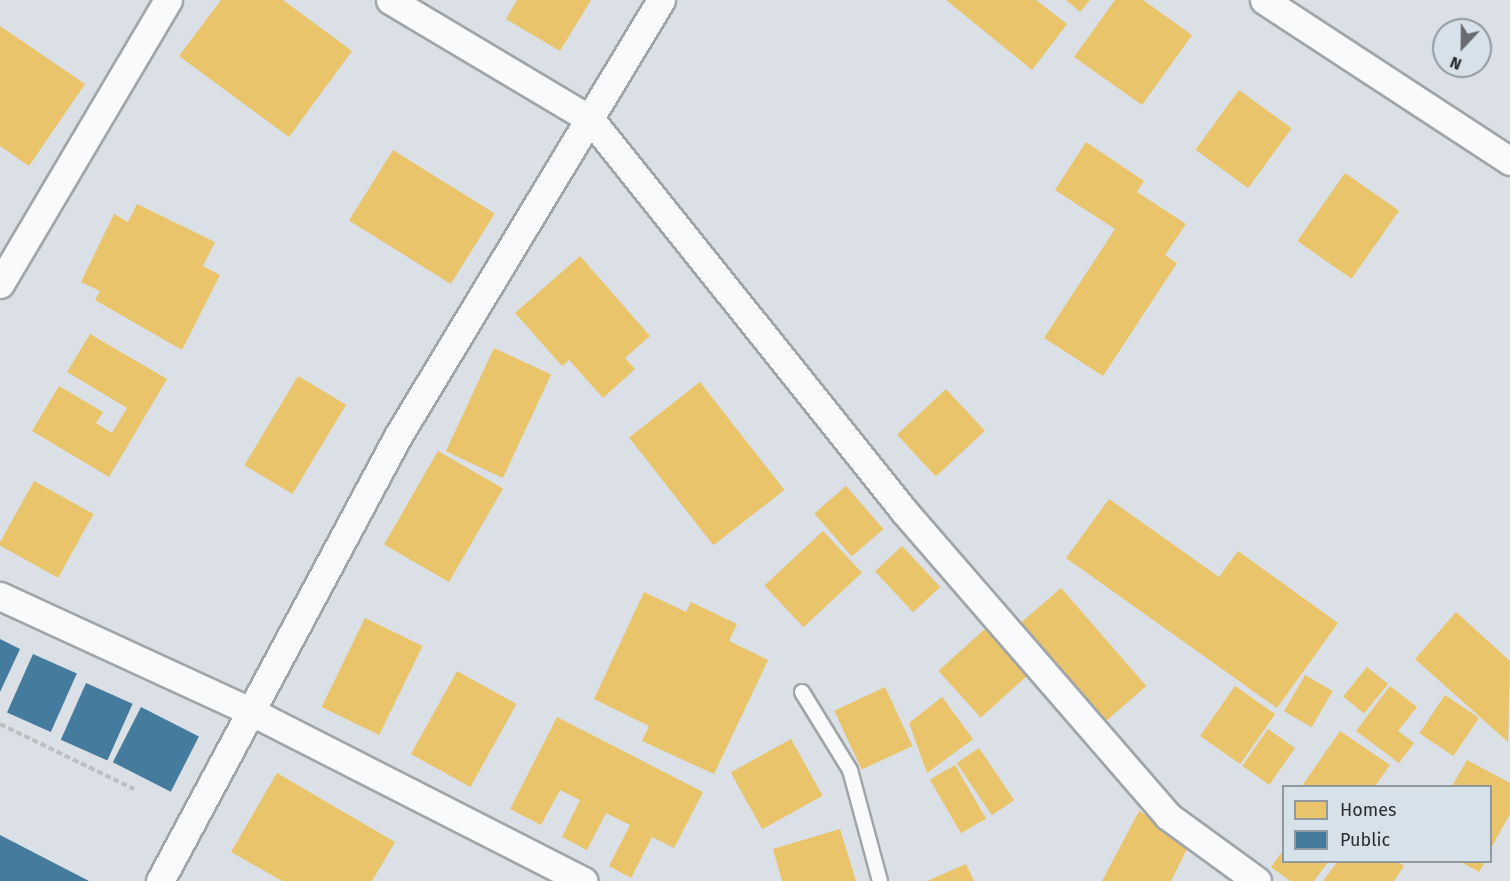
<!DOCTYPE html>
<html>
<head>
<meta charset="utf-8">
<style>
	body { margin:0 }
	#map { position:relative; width:1510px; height:881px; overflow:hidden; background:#dae0e5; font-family:"Fira Sans",sans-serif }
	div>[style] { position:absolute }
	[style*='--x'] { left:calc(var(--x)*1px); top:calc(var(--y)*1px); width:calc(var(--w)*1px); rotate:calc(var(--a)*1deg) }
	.homes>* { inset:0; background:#e9c46a; transform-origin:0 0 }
	.public>* { inset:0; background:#457b9d; transform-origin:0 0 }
	.path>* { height:4px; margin-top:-2px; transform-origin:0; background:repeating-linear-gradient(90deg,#bdbfc1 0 6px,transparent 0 9px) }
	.roads { filter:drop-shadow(2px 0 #a0a5a8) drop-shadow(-2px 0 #a0a5a8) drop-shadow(0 2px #a0a5a8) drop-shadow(0 -2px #a0a5a8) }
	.lane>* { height:14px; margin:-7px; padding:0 7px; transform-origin:7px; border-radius:7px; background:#f9fafb }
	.street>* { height:27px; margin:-13.5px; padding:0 13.5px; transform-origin:13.5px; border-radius:13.5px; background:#f9fafb }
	span { translate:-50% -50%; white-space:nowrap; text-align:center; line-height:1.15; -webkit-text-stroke:6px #d6e1e9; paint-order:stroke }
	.legend { position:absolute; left:1282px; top:785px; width:210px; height:78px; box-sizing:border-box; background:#d6e1e9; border:2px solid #9199a0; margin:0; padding:8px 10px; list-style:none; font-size:18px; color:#2a2e32 }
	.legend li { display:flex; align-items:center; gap:12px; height:30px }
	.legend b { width:30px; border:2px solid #9199a0 }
	.north { position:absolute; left:1432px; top:18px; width:60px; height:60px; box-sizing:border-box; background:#d6e1e9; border:2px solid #9199a0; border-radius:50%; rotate:202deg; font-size:16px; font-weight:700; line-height:24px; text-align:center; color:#2a2e32 }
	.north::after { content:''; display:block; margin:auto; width:21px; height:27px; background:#686c71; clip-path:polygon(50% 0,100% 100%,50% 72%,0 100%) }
</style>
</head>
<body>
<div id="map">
	<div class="homes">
		<div style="clip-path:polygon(221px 0,283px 0,352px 51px,289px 137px,179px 56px)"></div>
		<div style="clip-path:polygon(517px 0,591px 0,560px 51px,506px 19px)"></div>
		<div style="clip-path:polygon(946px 0,1036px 0,1067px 24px,1032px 70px)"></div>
		<div style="clip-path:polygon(1066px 0,1090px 0,1080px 12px)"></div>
		<div style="clip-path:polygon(1115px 0,1143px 0,1192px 35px,1142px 105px,1074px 57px)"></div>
		<div style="clip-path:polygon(0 26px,85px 84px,29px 166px,0 146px)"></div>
		<div style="left:1239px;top:90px;width:65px;height:74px;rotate:36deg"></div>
		<div style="clip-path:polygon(1086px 142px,1144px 181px,1137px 192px,1186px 224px,1165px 255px,1177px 263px,1103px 376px,1044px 338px,1115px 229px,1055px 190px)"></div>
		<div style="left:393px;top:150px;width:120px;height:83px;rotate:32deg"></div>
		<div style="left:1345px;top:173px;width:66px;height:83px;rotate:35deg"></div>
		<div style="clip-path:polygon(137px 204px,215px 242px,203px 266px,220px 275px,182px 350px,95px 300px,100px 291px,81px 282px,114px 214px,128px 222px)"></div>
		<div style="clip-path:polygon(580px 256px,650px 336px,625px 358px,635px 369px,603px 398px,569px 360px,562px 366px,515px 313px)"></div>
		<div style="clip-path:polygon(90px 334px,167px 379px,109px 477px,32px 431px,59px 386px,103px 412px,96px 423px,112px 433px,127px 408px,67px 372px)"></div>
		<div style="left:494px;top:348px;width:63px;height:114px;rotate:25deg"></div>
		<div style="left:298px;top:376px;width:56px;height:104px;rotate:31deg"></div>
		<div style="left:700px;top:382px;width:137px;height:90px;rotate:52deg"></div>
		<div style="left:946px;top:389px;width:57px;height:67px;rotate:47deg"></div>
		<div style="left:438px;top:451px;width:75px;height:108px;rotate:30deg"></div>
		<div style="left:34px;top:481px;width:68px;height:73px;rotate:29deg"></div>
		<div style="left:846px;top:486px;width:57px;height:42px;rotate:49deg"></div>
		<div style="clip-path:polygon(1109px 499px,1219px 577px,1238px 551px,1338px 623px,1277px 708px,1066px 558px)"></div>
		<div style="left:823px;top:531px;width:57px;height:80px;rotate:47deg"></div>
		<div style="left:902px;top:546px;width:56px;height:37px;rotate:47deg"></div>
		<div style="left:1061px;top:588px;width:130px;height:62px;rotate:49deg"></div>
		<div style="clip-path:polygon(644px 592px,686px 612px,691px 602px,737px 624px,729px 641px,768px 660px,714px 774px,642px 741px,649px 726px,594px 699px)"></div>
		<div style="clip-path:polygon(1456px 612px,1510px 661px,1508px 742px,1415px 659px)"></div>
		<div style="left:365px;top:618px;width:64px;height:99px;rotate:26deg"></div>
		<div style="left:986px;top:628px;width:63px;height:64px;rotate:48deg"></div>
		<div style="left:1367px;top:667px;width:27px;height:38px;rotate:39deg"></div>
		<div style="left:457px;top:671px;width:68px;height:95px;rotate:29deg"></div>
		<div style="left:1305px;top:675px;width:32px;height:42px;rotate:30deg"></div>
		<div style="left:1235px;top:686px;width:49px;height:61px;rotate:35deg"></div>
		<div style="clip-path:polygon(1390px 686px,1417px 707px,1398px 731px,1414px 743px,1399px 763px,1356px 731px)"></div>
		<div style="left:885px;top:687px;width:65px;height:56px;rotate:65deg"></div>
		<div style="left:1445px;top:695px;width:41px;height:46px;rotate:34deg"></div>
		<div style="clip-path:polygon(942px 697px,973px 739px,927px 773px,909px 723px)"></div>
		<div style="clip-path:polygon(557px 717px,703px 792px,674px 848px,652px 837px,631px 878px,609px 866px,630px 825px,606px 813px,587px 850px,562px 837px,580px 800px,560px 790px,541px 825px,510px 809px)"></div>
		<div style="left:1268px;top:729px;width:33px;height:45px;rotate:35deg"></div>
		<div style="clip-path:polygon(1340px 731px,1390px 765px,1375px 786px,1302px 786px)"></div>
		<div style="left:791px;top:739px;width:65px;height:69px;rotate:61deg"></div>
		<div style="left:979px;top:748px;width:63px;height:27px;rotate:56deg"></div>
		<div style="clip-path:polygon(1467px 760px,1510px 783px,1510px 814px,1490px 850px,1490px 786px,1452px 786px)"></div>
		<div style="left:955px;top:765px;width:62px;height:29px;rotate:60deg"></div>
		<div style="clip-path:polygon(277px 773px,395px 842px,372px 881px,282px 881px,231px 852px)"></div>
		<div style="clip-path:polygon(1139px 811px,1192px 839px,1171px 881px,1102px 881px)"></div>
		<div style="clip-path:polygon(840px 829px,856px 881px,782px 881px,773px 849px)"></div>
		<div style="clip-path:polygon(1284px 849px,1284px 862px,1328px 862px,1314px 881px,1290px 881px,1271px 867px)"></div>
		<div style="clip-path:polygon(1337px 862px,1398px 862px,1404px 866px,1394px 881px,1323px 881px)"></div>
		<div style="clip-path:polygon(1461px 862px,1485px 862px,1479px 872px)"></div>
		<div style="clip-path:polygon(966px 864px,974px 881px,927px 881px)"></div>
	</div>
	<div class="public">
		<div style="clip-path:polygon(0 639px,20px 649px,0 692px)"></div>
		<div style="left:33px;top:654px;width:48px;height:64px;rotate:24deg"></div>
		<div style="left:86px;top:683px;width:51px;height:62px;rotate:24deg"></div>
		<div style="left:141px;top:707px;width:65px;height:62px;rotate:27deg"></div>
		<div style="clip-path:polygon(0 835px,89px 881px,0 881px)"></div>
	</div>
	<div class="path">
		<div style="--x:0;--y:724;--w:149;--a:25.9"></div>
	</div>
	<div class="roads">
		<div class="lane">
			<div style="--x:802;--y:692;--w:92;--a:58.4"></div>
			<div style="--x:850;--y:770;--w:115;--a:74.9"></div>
		</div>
		<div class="street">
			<div style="--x:390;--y:0;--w:234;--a:30.8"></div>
			<div style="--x:591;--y:120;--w:501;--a:51.32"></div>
			<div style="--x:904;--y:511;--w:403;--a:49.1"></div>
			<div style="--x:1168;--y:816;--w:110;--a:36.1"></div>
			<div style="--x:1264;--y:0;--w:294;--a:33.2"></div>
			<div style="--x:0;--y:284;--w:330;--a:-59.4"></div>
			<div style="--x:0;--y:596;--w:277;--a:24.7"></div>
			<div style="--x:252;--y:712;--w:372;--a:27"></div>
			<div style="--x:160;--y:881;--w:505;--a:-61.86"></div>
			<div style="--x:398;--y:436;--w:509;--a:-58.9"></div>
		</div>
	</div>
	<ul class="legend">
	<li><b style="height:16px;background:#e9c46a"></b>Homes</li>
	<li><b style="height:16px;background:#457b9d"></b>Public</li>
	</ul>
	<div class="north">N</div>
</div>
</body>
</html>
